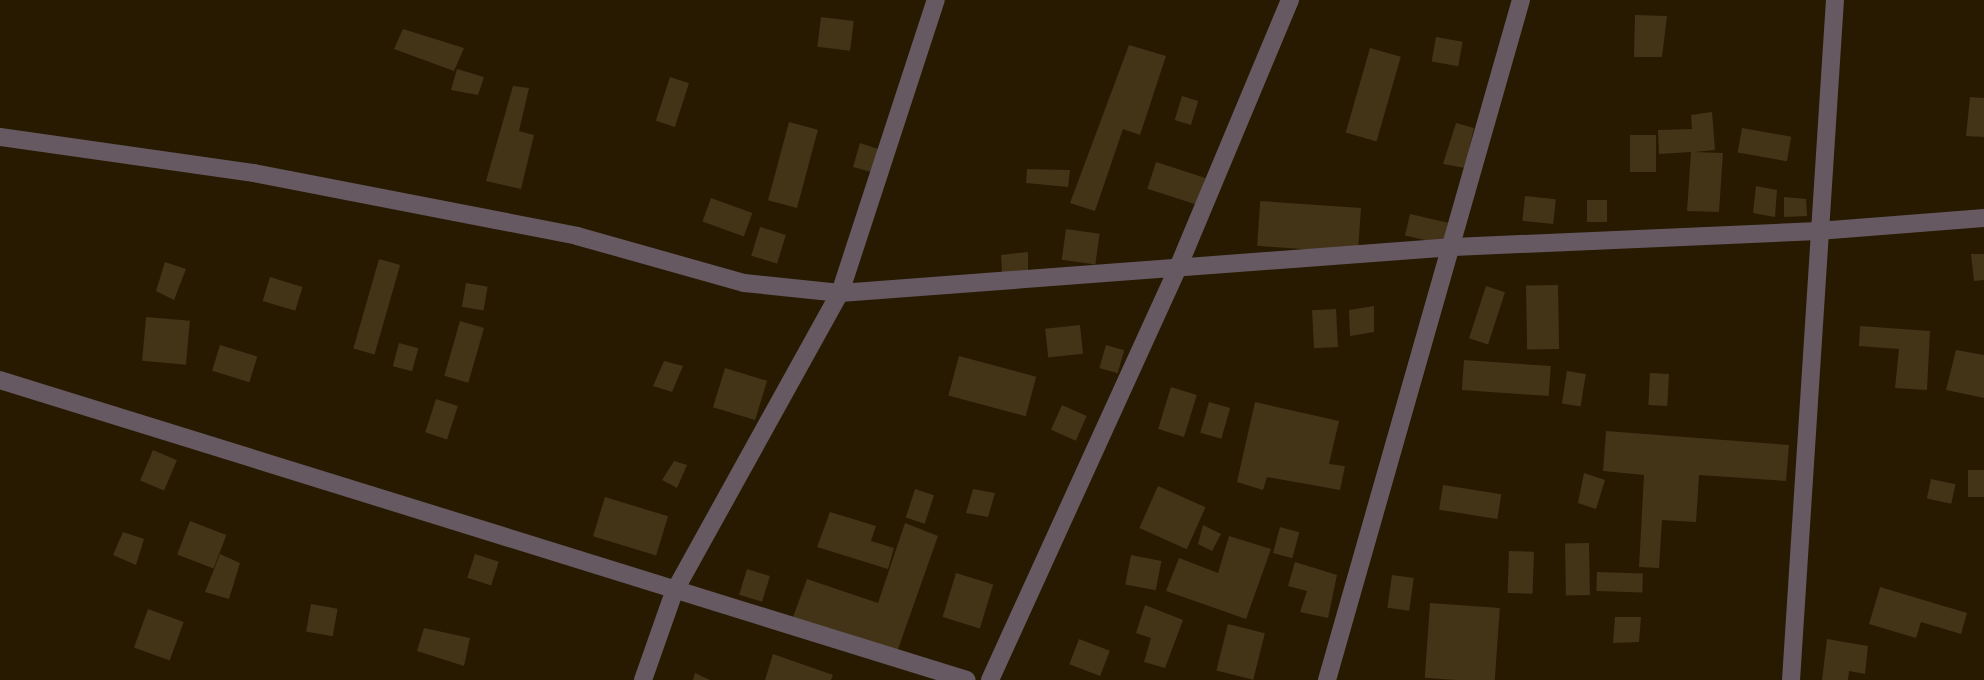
<!DOCTYPE html>
<html>
<head>
<meta charset="utf-8">
<style>
	body { margin:0 }
	#map { position:relative; width:1984px; height:680px; overflow:hidden; background:#271a00; font-family:Lato,sans-serif }
	div>[style] { position:absolute }
	[style*='--x'] { left:calc(var(--x)*1px); top:calc(var(--y)*1px); width:calc(var(--w)*1px); rotate:calc(var(--a)*1deg) }
	.building>* { inset:0; background:#433418; transform-origin:0 0 }
	.lane>* { height:18px; margin:-9px; padding:0 9px; transform-origin:9px; border-radius:9px; background:#665962 }
	.street>* { height:18px; margin:-9px; padding:0 9px; transform-origin:9px; border-radius:9px; background:#665962 }
	span { translate:-50% -50%; white-space:nowrap; text-align:center; line-height:1.15; -webkit-text-stroke:6px #0b0600; paint-order:stroke }
</style>
</head>
<body>
<div id="map">
	<div class="building">
		<div style="clip-path:polygon(1635px 15px,1667px 16px,1662px 57px,1634px 57px)"></div>
		<div style="left:821px;top:17px;width:33px;height:30px;rotate:7deg"></div>
		<div style="clip-path:polygon(403px 29px,464px 48px,454px 71px,394px 49px)"></div>
		<div style="left:1436px;top:37px;width:27px;height:25px;rotate:10deg"></div>
		<div style="clip-path:polygon(1129px 45px,1166px 56px,1140px 135px,1123px 129px,1095px 211px,1070px 203px)"></div>
		<div style="left:1370px;top:48px;width:32px;height:88px;rotate:16deg"></div>
		<div style="clip-path:polygon(457px 69px,484px 77px,478px 95px,451px 90px)"></div>
		<div style="left:670px;top:77px;width:20px;height:46px;rotate:18deg"></div>
		<div style="clip-path:polygon(513px 86px,529px 88px,519px 131px,534px 135px,521px 189px,486px 181px)"></div>
		<div style="left:1182px;top:96px;width:17px;height:25px;rotate:17deg"></div>
		<div style="clip-path:polygon(1970px 97px,1984px 98px,1984px 137px,1966px 136px)"></div>
		<div style="clip-path:polygon(1712px 112px,1715px 150px,1694px 152px,1723px 153px,1719px 212px,1687px 211px,1691px 152px,1659px 154px,1658px 130px,1692px 129px,1691px 115px)"></div>
		<div style="left:789px;top:122px;width:30px;height:81px;rotate:15deg"></div>
		<div style="clip-path:polygon(1456px 123px,1474px 128px,1465px 168px,1443px 164px)"></div>
		<div style="left:1742px;top:128px;width:50px;height:25px;rotate:10deg"></div>
		<div style="left:1656px;top:135px;width:37px;height:26px;rotate:90deg"></div>
		<div style="clip-path:polygon(860px 143px,881px 150px,871px 172px,853px 167px)"></div>
		<div style="left:1156px;top:162px;width:52px;height:28px;rotate:18deg"></div>
		<div style="clip-path:polygon(1027px 169px,1070px 170px,1068px 187px,1026px 183px)"></div>
		<div style="clip-path:polygon(1756px 186px,1777px 190px,1775px 217px,1753px 213px)"></div>
		<div style="left:1525px;top:196px;width:31px;height:25px;rotate:6deg"></div>
		<div style="clip-path:polygon(1784px 197px,1806px 199px,1807px 216px,1784px 217px)"></div>
		<div style="left:711px;top:198px;width:44px;height:25px;rotate:20deg"></div>
		<div style="left:1587px;top:200px;width:20px;height:22px"></div>
		<div style="left:1361px;top:208px;width:45px;height:101px;rotate:94deg"></div>
		<div style="left:1410px;top:214px;width:39px;height:22px;rotate:13deg"></div>
		<div style="left:760px;top:227px;width:27px;height:30px;rotate:17deg"></div>
		<div style="left:1066px;top:229px;width:34px;height:31px;rotate:8deg"></div>
		<div style="clip-path:polygon(1028px 252px,1028px 272px,1002px 272px,1001px 255px)"></div>
		<div style="clip-path:polygon(1971px 254px,1984px 254px,1984px 280px,1974px 281px)"></div>
		<div style="left:379px;top:259px;width:22px;height:93px;rotate:16deg"></div>
		<div style="clip-path:polygon(165px 262px,186px 269px,174px 300px,156px 291px)"></div>
		<div style="left:270px;top:277px;width:34px;height:25px;rotate:17deg"></div>
		<div style="left:466px;top:283px;width:22px;height:24px;rotate:10deg"></div>
		<div style="left:1558px;top:285px;width:64px;height:32px;rotate:89deg"></div>
		<div style="left:1486px;top:286px;width:20px;height:55px;rotate:18deg"></div>
		<div style="clip-path:polygon(1374px 306px,1374px 332px,1350px 336px,1349px 310px)"></div>
		<div style="left:1336px;top:309px;width:38px;height:24px;rotate:87deg"></div>
		<div style="left:146px;top:317px;width:44px;height:44px;rotate:5deg"></div>
		<div style="left:460px;top:321px;width:25px;height:57px;rotate:16deg"></div>
		<div style="left:1080px;top:325px;width:29px;height:35px;rotate:84deg"></div>
		<div style="clip-path:polygon(1860px 326px,1930px 331px,1927px 390px,1895px 388px,1899px 349px,1859px 346px)"></div>
		<div style="left:399px;top:343px;width:20px;height:24px;rotate:15deg"></div>
		<div style="left:220px;top:345px;width:39px;height:27px;rotate:17deg"></div>
		<div style="left:1106px;top:345px;width:19px;height:24px;rotate:16deg"></div>
		<div style="clip-path:polygon(1956px 350px,1984px 355px,1984px 398px,1946px 390px)"></div>
		<div style="left:959px;top:356px;width:80px;height:41px;rotate:15deg"></div>
		<div style="left:1464px;top:360px;width:87px;height:30px;rotate:4deg"></div>
		<div style="clip-path:polygon(664px 361px,683px 366px,672px 392px,653px 386px)"></div>
		<div style="left:725px;top:368px;width:44px;height:41px;rotate:17deg"></div>
		<div style="left:1567px;top:371px;width:19px;height:33px;rotate:9deg"></div>
		<div style="left:1650px;top:373px;width:19px;height:32px;rotate:3deg"></div>
		<div style="left:1171px;top:387px;width:27px;height:44px;rotate:17deg"></div>
		<div style="left:436px;top:399px;width:23px;height:35px;rotate:18deg"></div>
		<div style="left:1209px;top:402px;width:22px;height:32px;rotate:16deg"></div>
		<div style="clip-path:polygon(1255px 402px,1339px 421px,1329px 464px,1345px 466px,1340px 490px,1267px 477px,1263px 490px,1237px 482px)"></div>
		<div style="left:1062px;top:405px;width:27px;height:27px;rotate:24deg"></div>
		<div style="clip-path:polygon(1606px 431px,1789px 445px,1786px 481px,1699px 475px,1696px 522px,1662px 520px,1659px 568px,1639px 567px,1644px 475px,1603px 471px)"></div>
		<div style="left:153px;top:450px;width:26px;height:33px;rotate:23deg"></div>
		<div style="clip-path:polygon(674px 461px,687px 465px,677px 488px,662px 480px)"></div>
		<div style="left:1968px;top:470px;width:16px;height:27px"></div>
		<div style="clip-path:polygon(1584px 473px,1605px 480px,1596px 509px,1578px 503px)"></div>
		<div style="left:1931px;top:479px;width:25px;height:20px;rotate:12deg"></div>
		<div style="left:1443px;top:485px;width:59px;height:25px;rotate:9deg"></div>
		<div style="left:1158px;top:486px;width:52px;height:46px;rotate:24deg"></div>
		<div style="left:915px;top:489px;width:20px;height:30px;rotate:18deg"></div>
		<div style="clip-path:polygon(973px 489px,995px 493px,988px 517px,966px 513px)"></div>
		<div style="left:605px;top:497px;width:66px;height:41px;rotate:17deg"></div>
		<div style="clip-path:polygon(830px 512px,876px 526px,871px 541px,894px 548px,888px 569px,817px 547px)"></div>
		<div style="left:190px;top:521px;width:39px;height:36px;rotate:21deg"></div>
		<div style="clip-path:polygon(905px 523px,938px 536px,897px 652px,793px 617px,807px 579px,878px 603px)"></div>
		<div style="clip-path:polygon(1203px 525px,1221px 534px,1212px 551px,1198px 544px)"></div>
		<div style="left:1280px;top:527px;width:20px;height:27px;rotate:15deg"></div>
		<div style="clip-path:polygon(123px 532px,144px 539px,136px 565px,113px 555px)"></div>
		<div style="clip-path:polygon(1229px 536px,1271px 549px,1246px 619px,1166px 591px,1179px 558px,1218px 573px)"></div>
		<div style="left:1589px;top:543px;width:52px;height:24px;rotate:89deg"></div>
		<div style="left:1509px;top:551px;width:25px;height:42px;rotate:2deg"></div>
		<div style="clip-path:polygon(220px 554px,240px 563px,229px 599px,205px 592px)"></div>
		<div style="left:475px;top:554px;width:25px;height:25px;rotate:18deg"></div>
		<div style="left:1131px;top:555px;width:31px;height:30px;rotate:11deg"></div>
		<div style="clip-path:polygon(1295px 562px,1337px 575px,1328px 618px,1300px 612px,1307px 591px,1288px 586px)"></div>
		<div style="left:747px;top:569px;width:24px;height:27px;rotate:17deg"></div>
		<div style="left:1597px;top:572px;width:46px;height:19px;rotate:2deg"></div>
		<div style="left:956px;top:573px;width:39px;height:46px;rotate:17deg"></div>
		<div style="left:1392px;top:575px;width:22px;height:33px;rotate:8deg"></div>
		<div style="clip-path:polygon(1880px 587px,1967px 613px,1961px 634px,1921px 622px,1916px 638px,1869px 624px)"></div>
		<div style="left:1430px;top:603px;width:70px;height:75px;rotate:4deg"></div>
		<div style="left:311px;top:604px;width:27px;height:28px;rotate:10deg"></div>
		<div style="clip-path:polygon(1145px 605px,1183px 620px,1165px 668px,1144px 662px,1151px 638px,1136px 633px)"></div>
		<div style="left:148px;top:609px;width:38px;height:41px;rotate:20deg"></div>
		<div style="clip-path:polygon(1615px 617px,1641px 617px,1639px 642px,1613px 643px)"></div>
		<div style="left:1228px;top:624px;width:38px;height:48px;rotate:14deg"></div>
		<div style="clip-path:polygon(424px 628px,470px 638px,464px 666px,417px 651px)"></div>
		<div style="left:1079px;top:639px;width:33px;height:27px;rotate:21deg"></div>
		<div style="clip-path:polygon(1827px 639px,1868px 646px,1865px 674px,1849px 671px,1848px 680px,1822px 680px)"></div>
		<div style="clip-path:polygon(773px 654px,833px 675px,831px 680px,765px 680px)"></div>
		<div style="clip-path:polygon(695px 673px,710px 680px,693px 680px)"></div>
	</div>
	<div class="lane">
		<div style="--x:0;--y:137;--w:257;--a:8.1"></div>
		<div style="--x:254;--y:173;--w:329;--a:11"></div>
		<div style="--x:577;--y:236;--w:173;--a:15.7"></div>
		<div style="--x:744;--y:283;--w:97;--a:5.9"></div>
	</div>
	<div class="street">
		<div style="--x:840;--y:293;--w:615;--a:-4.29"></div>
		<div style="--x:1453;--y:247;--w:365;--a:-2.5"></div>
		<div style="--x:1818;--y:231;--w:167;--a:-4.5"></div>
		<div style="--x:0;--y:380;--w:1012;--a:17.24"></div>
		<div style="--x:643;--y:680;--w:93;--a:-70.6"></div>
		<div style="--x:674;--y:592;--w:342;--a:-61"></div>
		<div style="--x:840;--y:293;--w:308;--a:-71.9"></div>
		<div style="--x:990;--y:680;--w:451;--a:-65.5"></div>
		<div style="--x:1177;--y:270;--w:293;--a:-67.3"></div>
		<div style="--x:1327;--y:680;--w:707;--a:-74.08"></div>
		<div style="--x:1791;--y:680;--w:681;--a:-86.3"></div>
	</div>
</div>
</body>
</html>
